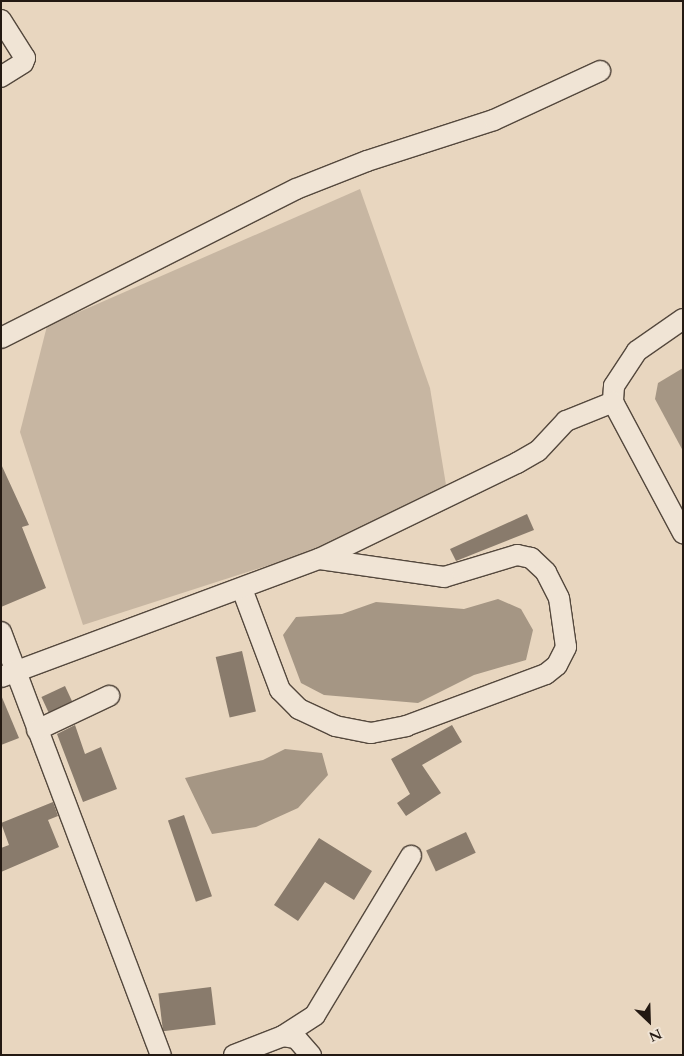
<!DOCTYPE html>
<html>
<head>
<meta charset="utf-8">
<style>
	body { margin:0 }
	#map { position:relative; width:684px; height:1056px; overflow:hidden; background:#e8d6bf; font-family:Cardo,serif }
	div>[style] { position:absolute }
	[style*='--x'] { left:calc(var(--x)*1px); top:calc(var(--y)*1px); width:calc(var(--w)*1px); rotate:calc(var(--a)*1deg) }
	.green>* { inset:0; background:#c7b6a2 }
	.water>* { inset:0; background:#a59684 }
	.building>* { inset:0; background:#897b6c; transform-origin:0 0 }
	.roads { filter:drop-shadow(1px 0 #54483d) drop-shadow(-1px 0 #54483d) drop-shadow(0 1px #54483d) drop-shadow(0 -1px #54483d) }
	.minor>* { height:20px; margin:-10px; padding:0 10px; transform-origin:10px; border-radius:10px; background:#f0e4d5 }
	span { translate:-50% -50%; white-space:nowrap; text-align:center; line-height:1.15; -webkit-text-stroke:4.5px #f0e4d5; paint-order:stroke }
	.frame { position:absolute; inset:0; border:2px solid #231912; pointer-events:none }
	.north { position:absolute; left:624px; top:996px; width:50px; height:50px; -webkit-text-stroke:4px #f0e4d5; paint-order:stroke; rotate:156deg; font-size:14px; font-weight:700; line-height:20px; text-align:center; color:#231912 }
	.north::after { content:''; display:block; margin:auto; width:18px; height:22px; background:#231912; clip-path:polygon(50% 0,100% 100%,50% 72%,0 100%) }
</style>
</head>
<body>
<div id="map">
	<div class="green">
		<div style="clip-path:polygon(360px 189px,430px 388px,446px 485px,310px 552px,83px 625px,20px 432px,47px 326px)"></div>
	</div>
	<div class="water">
		<div style="clip-path:polygon(683px 368px,683px 451px,655px 399px,658px 383px)"></div>
		<div style="clip-path:polygon(498px 599px,521px 609px,533px 630px,526px 660px,474px 675px,418px 703px,324px 695px,301px 683px,283px 635px,296px 617px,342px 614px,376px 602px,464px 609px)"></div>
		<div style="clip-path:polygon(285px 749px,322px 753px,328px 775px,298px 808px,256px 827px,212px 834px,185px 778px,263px 760px)"></div>
	</div>
	<div class="building">
		<div style="clip-path:polygon(1px 464px,29px 525px,22px 527px,46px 588px,1px 607px)"></div>
		<div style="clip-path:polygon(527px 514px,534px 530px,456px 561px,450px 549px)"></div>
		<div style="left:242px;top:651px;width:62px;height:27px;rotate:77deg"></div>
		<div style="left:65px;top:686px;width:17px;height:26px;rotate:65deg"></div>
		<div style="clip-path:polygon(1px 695px,19px 738px,1px 745px)"></div>
		<div style="clip-path:polygon(75px 725px,85px 754px,101px 747px,117px 789px,83px 802px,57px 734px)"></div>
		<div style="clip-path:polygon(452px 725px,462px 742px,422px 765px,441px 793px,406px 816px,397px 803px,410px 794px,391px 759px)"></div>
		<div style="clip-path:polygon(53px 802px,58px 816px,48px 820px,59px 847px,1px 872px,1px 848px,9px 845px,1px 823px)"></div>
		<div style="left:184px;top:815px;width:86px;height:17px;rotate:71deg"></div>
		<div style="left:466px;top:832px;width:23px;height:44px;rotate:65deg"></div>
		<div style="clip-path:polygon(319px 838px,372px 871px,354px 900px,325px 882px,298px 921px,274px 905px)"></div>
		<div style="left:211px;top:987px;width:38px;height:53px;rotate:83deg"></div>
	</div>
	<div class="roads">
		<div class="minor">
			<div style="--x:1;--y:20;--w:45;--a:57.7"></div>
			<div style="--x:25;--y:58;--w:5;--a:112"></div>
			<div style="--x:23;--y:63;--w:26;--a:148"></div>
			<div style="--x:683;--y:319;--w:56;--a:145.2"></div>
			<div style="--x:637;--y:351;--w:42;--a:123.3"></div>
			<div style="--x:614;--y:386;--w:16;--a:94"></div>
			<div style="--x:613;--y:402;--w:149;--a:61.9"></div>
			<div style="--x:1;--y:338;--w:330;--a:-26.8"></div>
			<div style="--x:296;--y:189;--w:76;--a:-21.5"></div>
			<div style="--x:367;--y:161;--w:133;--a:-17.9"></div>
			<div style="--x:494;--y:120;--w:117;--a:-24.8"></div>
			<div style="--x:242;--y:589;--w:108;--a:69.4"></div>
			<div style="--x:280;--y:690;--w:27;--a:45"></div>
			<div style="--x:299;--y:709;--w:40;--a:25"></div>
			<div style="--x:335;--y:726;--w:37;--a:11"></div>
			<div style="--x:371;--y:733;--w:36;--a:-11"></div>
			<div style="--x:406;--y:726;--w:149;--a:-20.4"></div>
			<div style="--x:546;--y:674;--w:14;--a:-39"></div>
			<div style="--x:557;--y:665;--w:20;--a:-63"></div>
			<div style="--x:566;--y:647;--w:49;--a:-98.1"></div>
			<div style="--x:559;--y:598;--w:29;--a:-117"></div>
			<div style="--x:546;--y:572;--w:21;--a:-137"></div>
			<div style="--x:531;--y:558;--w:14;--a:-168"></div>
			<div style="--x:517;--y:555;--w:76;--a:163.2"></div>
			<div style="--x:444;--y:577;--w:126;--a:-171.8"></div>
			<div style="--x:1;--y:632;--w:452;--a:69.3"></div>
			<div style="--x:1;--y:677;--w:339;--a:-20.4"></div>
			<div style="--x:319;--y:559;--w:220;--a:-25.9"></div>
			<div style="--x:517;--y:463;--w:24;--a:-30"></div>
			<div style="--x:538;--y:451;--w:41;--a:-47"></div>
			<div style="--x:566;--y:421;--w:51;--a:-22"></div>
			<div style="--x:37;--y:730;--w:80;--a:-25.3"></div>
			<div style="--x:283;--y:1036;--w:13;--a:9"></div>
			<div style="--x:296;--y:1038;--w:23;--a:49"></div>
			<div style="--x:234;--y:1055;--w:53;--a:-21.2"></div>
			<div style="--x:283;--y:1036;--w:38;--a:-33"></div>
			<div style="--x:315;--y:1015;--w:186;--a:-58.9"></div>
		</div>
	</div>
	<div class="frame"></div>
	<div class="north">N</div>
</div>
</body>
</html>
